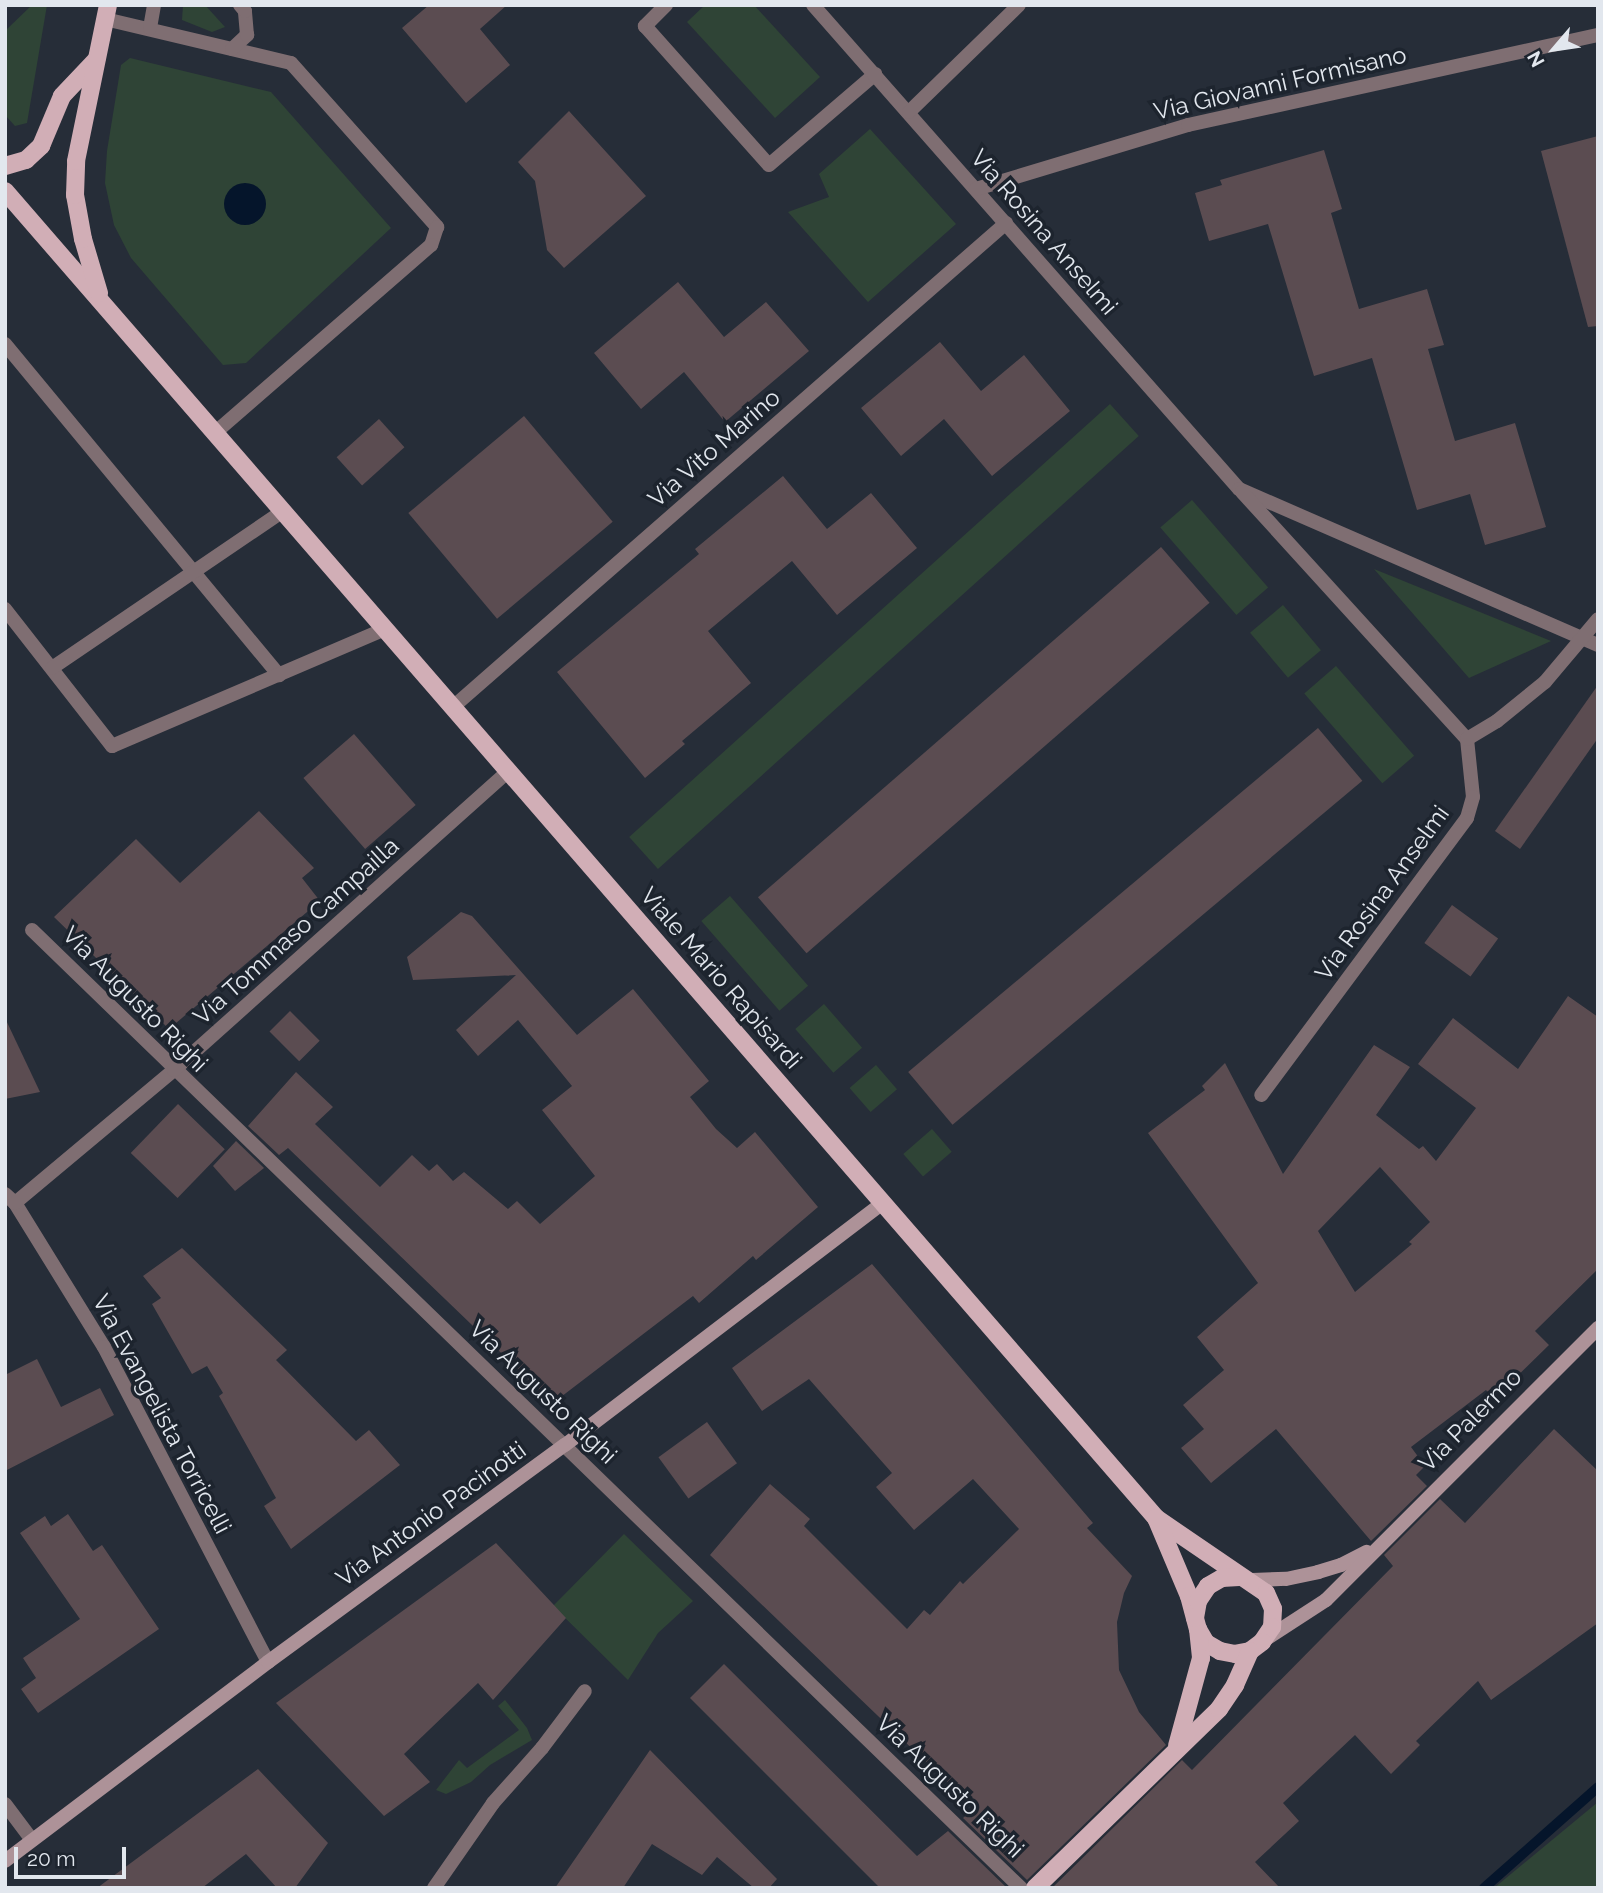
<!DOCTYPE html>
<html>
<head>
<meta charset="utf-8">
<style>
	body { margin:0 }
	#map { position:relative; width:1603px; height:1893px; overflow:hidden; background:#262d38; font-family:Raleway,sans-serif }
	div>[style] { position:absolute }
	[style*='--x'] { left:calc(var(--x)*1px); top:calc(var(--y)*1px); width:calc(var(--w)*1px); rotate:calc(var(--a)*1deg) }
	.green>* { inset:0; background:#2f4436; transform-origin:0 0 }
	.water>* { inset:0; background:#05152b }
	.round { border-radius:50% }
	.stream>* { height:10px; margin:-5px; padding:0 5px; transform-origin:5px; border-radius:5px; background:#05152b }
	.building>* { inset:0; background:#5b4c51; transform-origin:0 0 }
	.street>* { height:14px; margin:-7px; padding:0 7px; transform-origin:7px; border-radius:7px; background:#7f6e72 }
	.secondary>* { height:14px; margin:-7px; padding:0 7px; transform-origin:7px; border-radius:7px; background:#ad9298 }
	.primary>* { height:18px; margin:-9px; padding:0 9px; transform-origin:9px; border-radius:9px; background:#d1aeb6 }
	span { translate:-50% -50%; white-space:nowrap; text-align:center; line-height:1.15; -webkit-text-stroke:7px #1d242e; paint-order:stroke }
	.street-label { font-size:24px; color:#e2e7ee }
	.frame { position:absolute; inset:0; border:7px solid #e2e7ee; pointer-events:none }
	.north { position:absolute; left:1519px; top:14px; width:70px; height:70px; -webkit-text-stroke:5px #1d242e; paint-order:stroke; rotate:241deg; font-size:19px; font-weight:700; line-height:28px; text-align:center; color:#e2e7ee }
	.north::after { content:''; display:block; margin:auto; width:24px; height:32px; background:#e2e7ee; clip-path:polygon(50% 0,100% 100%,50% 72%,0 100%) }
	.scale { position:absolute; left:14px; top:1847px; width:112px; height:32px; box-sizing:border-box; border:4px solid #e2e7ee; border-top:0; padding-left:9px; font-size:21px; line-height:24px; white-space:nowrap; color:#e2e7ee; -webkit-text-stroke:5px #1d242e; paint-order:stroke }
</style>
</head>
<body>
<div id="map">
	<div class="green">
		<div style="clip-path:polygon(32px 5px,47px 5px,27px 123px,15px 126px,5px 115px,5px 31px)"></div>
		<div style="clip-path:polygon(183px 5px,205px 5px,225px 27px,212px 32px,182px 20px)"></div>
		<div style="clip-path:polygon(705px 5px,754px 5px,820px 77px,775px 118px,687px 22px)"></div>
		<div style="clip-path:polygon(130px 58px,271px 92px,391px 228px,246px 363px,223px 365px,131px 258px,114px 225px,105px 183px,107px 151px,121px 65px)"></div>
		<div style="clip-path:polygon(870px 129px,956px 224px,868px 302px,788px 212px,829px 197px,819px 174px)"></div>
		<div style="left:1110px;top:404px;width:43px;height:647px;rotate:48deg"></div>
		<div style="left:1192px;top:500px;width:116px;height:42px;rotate:49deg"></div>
		<div style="clip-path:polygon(1374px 569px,1551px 641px,1469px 678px)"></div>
		<div style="left:1283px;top:605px;width:59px;height:43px;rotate:50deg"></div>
		<div style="left:1336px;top:666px;width:119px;height:42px;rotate:49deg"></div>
		<div style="left:730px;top:896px;width:119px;height:38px;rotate:49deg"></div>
		<div style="left:824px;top:1004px;width:58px;height:38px;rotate:49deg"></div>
		<div style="left:876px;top:1065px;width:32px;height:35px;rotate:49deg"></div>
		<div style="left:932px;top:1129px;width:30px;height:38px;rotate:49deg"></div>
		<div style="clip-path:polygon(624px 1534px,693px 1601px,658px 1633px,628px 1680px,553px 1606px)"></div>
		<div style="clip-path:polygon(505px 1700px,527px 1728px,532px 1740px,490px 1765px,471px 1782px,446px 1794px,436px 1790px,459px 1760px,467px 1768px,519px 1730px,498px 1706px)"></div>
		<div style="clip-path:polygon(1598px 1802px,1598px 1888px,1494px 1888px)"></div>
	</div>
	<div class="water">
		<div class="round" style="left:224px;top:183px;width:42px;height:42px"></div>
	</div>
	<div class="stream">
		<div style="--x:1484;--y:1888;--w:152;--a:-41.5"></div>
	</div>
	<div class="building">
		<div style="clip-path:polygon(429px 5px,507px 5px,480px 29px,510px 65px,466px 103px,402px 28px)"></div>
		<div style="clip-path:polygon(569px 111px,646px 196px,564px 268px,547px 250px,535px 181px,518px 162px)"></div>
		<div style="clip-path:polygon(1598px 136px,1598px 326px,1588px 327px,1541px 151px)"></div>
		<div style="clip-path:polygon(1324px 150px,1342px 209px,1331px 213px,1359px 309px,1427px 289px,1444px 345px,1428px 349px,1455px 441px,1515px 423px,1546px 527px,1485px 545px,1470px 494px,1417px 510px,1372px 358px,1314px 376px,1268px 224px,1209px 241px,1195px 193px,1222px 185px,1220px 180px)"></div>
		<div style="clip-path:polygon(678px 282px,724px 337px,766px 302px,809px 351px,725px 422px,684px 372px,641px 409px,594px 353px)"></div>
		<div style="clip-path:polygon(940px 342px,981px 391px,1024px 355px,1070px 411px,992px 476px,944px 419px,901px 456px,861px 408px)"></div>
		<div style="left:524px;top:416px;width:138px;height:151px;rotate:50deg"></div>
		<div style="left:379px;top:419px;width:38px;height:57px;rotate:48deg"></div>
		<div style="clip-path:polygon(783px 476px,827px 529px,871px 493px,917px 548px,837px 615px,792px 561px,708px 631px,751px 683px,682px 741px,685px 744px,645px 778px,557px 672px,699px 554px,695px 549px)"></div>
		<div style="left:1161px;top:547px;width:74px;height:534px;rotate:49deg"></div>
		<div style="clip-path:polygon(1598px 685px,1598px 738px,1520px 849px,1495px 831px)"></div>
		<div style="left:1318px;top:728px;width:69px;height:535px;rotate:50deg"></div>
		<div style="left:354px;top:734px;width:94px;height:67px;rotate:49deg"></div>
		<div style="clip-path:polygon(259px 811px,314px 868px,302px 878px,320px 901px,169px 1029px,54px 917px,136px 839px,180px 883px)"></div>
		<div style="left:1452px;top:905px;width:57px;height:47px;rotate:36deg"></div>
		<div style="clip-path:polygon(461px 912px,472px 916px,577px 1035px,633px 989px,709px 1081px,690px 1097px,716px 1129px,737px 1148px,755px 1132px,818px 1207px,756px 1260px,753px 1256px,699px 1303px,693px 1296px,553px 1403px,288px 1148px,279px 1155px,248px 1126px,296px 1072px,333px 1107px,315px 1124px,380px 1187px,412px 1155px,429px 1171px,437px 1164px,453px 1181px,464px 1172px,508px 1209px,517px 1201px,540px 1224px,595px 1176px,542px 1110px,572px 1086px,518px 1020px,478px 1056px,456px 1030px,516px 975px,413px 980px,407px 957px)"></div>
		<div style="clip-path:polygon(evenodd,1568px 996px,1598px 1017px,1598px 1269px,1535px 1331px,1549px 1345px,1494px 1399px,1486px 1390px,1411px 1447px,1425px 1466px,1416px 1475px,1427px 1486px,1371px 1541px,1276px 1429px,1211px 1483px,1181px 1448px,1204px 1429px,1183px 1405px,1224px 1370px,1197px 1337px,1258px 1283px,1148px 1133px,1205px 1090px,1202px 1086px,1225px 1063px,1283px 1174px,1374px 1045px,1410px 1067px,1376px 1115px,1419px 1149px,1423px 1146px,1436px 1161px,1476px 1108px,1418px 1064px,1453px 1018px,1518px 1069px,1568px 996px,1380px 1167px,1430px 1222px,1409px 1242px,1412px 1244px,1355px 1292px,1318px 1231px,1380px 1167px)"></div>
		<div style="left:290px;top:1011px;width:42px;height:29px;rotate:45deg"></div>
		<div style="clip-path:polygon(5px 1018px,40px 1092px,5px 1099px)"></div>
		<div style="left:178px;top:1104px;width:65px;height:68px;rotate:44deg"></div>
		<div style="clip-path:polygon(236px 1141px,264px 1168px,235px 1191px,213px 1166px)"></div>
		<div style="clip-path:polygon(182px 1248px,287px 1350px,276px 1360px,356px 1441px,369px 1430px,400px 1465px,291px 1549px,264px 1506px,276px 1498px,219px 1396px,223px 1393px,207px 1366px,192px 1374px,152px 1304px,161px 1298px,143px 1276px)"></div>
		<div style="clip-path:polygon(872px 1264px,1093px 1523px,1087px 1528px,1132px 1576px,1124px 1593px,1117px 1622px,1119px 1670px,1139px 1712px,1166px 1745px,1027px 1880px,963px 1818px,974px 1808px,710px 1555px,770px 1484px,810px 1519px,804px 1526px,907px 1629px,924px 1610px,930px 1615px,960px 1581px,963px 1584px,1019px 1529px,973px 1479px,914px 1530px,876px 1487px,892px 1473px,809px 1379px,762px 1411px,732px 1368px)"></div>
		<div style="clip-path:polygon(37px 1359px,61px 1407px,100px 1388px,114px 1415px,5px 1471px,5px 1375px)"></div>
		<div style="left:707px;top:1422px;width:51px;height:60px;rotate:54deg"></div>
		<div style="clip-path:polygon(1554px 1429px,1598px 1471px,1598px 1623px,1491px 1700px,1478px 1681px,1416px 1741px,1420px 1745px,1391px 1774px,1355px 1735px,1283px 1803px,1299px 1821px,1255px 1862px,1280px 1888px,1052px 1888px,1182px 1760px,1192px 1770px,1393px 1566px,1384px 1555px,1440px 1499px,1465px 1523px)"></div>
		<div style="clip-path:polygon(68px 1514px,93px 1551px,102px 1545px,159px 1629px,38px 1713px,21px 1689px,36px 1678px,23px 1658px,80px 1619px,20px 1533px,45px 1516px,51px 1526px)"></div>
		<div style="clip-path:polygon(496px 1543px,566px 1618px,493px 1700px,478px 1683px,404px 1754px,430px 1782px,384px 1816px,276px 1703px)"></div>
		<div style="clip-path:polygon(724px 1664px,917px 1856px,948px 1831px,1007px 1888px,880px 1888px,690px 1698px)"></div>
		<div style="clip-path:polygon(650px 1750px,777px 1879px,769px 1888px,754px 1888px,717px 1857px,702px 1875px,652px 1844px,623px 1888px,555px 1888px)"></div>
		<div style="clip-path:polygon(258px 1769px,328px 1843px,295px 1888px,277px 1888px,246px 1854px,202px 1888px,97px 1888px)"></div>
	</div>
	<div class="street">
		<div style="--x:666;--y:5;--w:30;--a:135"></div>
		<div style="--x:645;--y:26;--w:186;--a:48.3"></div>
		<div style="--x:769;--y:165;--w:140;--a:-40.6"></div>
		<div style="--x:813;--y:5;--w:645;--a:48.65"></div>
		<div style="--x:1239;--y:489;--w:391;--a:23.5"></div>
		<div style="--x:105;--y:19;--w:191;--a:13.3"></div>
		<div style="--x:291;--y:63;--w:220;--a:48.3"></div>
		<div style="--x:437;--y:227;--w:19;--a:108"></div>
		<div style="--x:431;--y:245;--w:286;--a:139"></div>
		<div style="--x:150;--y:28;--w:23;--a:-80"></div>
		<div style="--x:232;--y:49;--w:21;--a:-43"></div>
		<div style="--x:247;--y:35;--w:24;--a:-95"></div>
		<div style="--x:245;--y:11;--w:8;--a:-130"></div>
		<div style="--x:909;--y:112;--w:153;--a:-44.2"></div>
		<div style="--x:976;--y:189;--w:221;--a:-16.8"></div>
		<div style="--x:1188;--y:125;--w:420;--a:-12.4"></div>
		<div style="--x:5;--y:344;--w:430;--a:50.4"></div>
		<div style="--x:1242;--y:492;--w:334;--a:47.7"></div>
		<div style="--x:1467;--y:739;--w:58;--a:84.1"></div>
		<div style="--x:1473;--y:797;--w:22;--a:106"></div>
		<div style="--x:1467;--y:818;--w:345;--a:126.6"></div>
		<div style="--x:5;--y:609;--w:174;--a:52"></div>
		<div style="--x:112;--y:746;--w:297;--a:-23.2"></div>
		<div style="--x:52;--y:668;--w:279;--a:-34.2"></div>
		<div style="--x:453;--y:707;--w:735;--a:-41.19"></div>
		<div style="--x:1467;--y:739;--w:35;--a:-31"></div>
		<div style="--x:1497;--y:721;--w:62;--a:-39.1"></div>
		<div style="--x:1545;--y:682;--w:82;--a:-49.9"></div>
		<div style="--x:32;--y:930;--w:1377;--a:44.09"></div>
		<div style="--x:5;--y:1194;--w:13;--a:42"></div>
		<div style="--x:15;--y:1203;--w:169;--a:58.3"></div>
		<div style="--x:104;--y:1347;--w:355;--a:62.5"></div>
		<div style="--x:15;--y:1203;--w:207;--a:-39.9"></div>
		<div style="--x:174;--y:1070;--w:448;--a:-41.8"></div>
		<div style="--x:5;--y:1804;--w:45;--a:53.1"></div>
		<div style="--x:434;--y:1888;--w:103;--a:-55.2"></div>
		<div style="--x:493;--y:1803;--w:74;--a:-48.3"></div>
		<div style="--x:542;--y:1748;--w:71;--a:-53"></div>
	</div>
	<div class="secondary">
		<div style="--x:1252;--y:1580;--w:34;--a:-2"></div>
		<div style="--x:1286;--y:1579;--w:33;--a:-12"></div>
		<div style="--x:1318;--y:1572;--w:24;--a:-17"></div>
		<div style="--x:1341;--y:1565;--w:29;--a:-27"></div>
		<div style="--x:1263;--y:1641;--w:75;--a:-33.1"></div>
		<div style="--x:1326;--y:1600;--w:385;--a:-45"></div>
		<div style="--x:5;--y:1861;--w:330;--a:-37.1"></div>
		<div style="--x:268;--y:1662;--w:368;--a:-36.2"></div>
		<div style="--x:565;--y:1445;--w:400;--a:-37.3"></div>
	</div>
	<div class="primary">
		<div style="--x:5;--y:166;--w:22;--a:-16"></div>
		<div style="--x:26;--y:160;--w:21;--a:-43"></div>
		<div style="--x:41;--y:146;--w:54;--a:-67.2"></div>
		<div style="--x:62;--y:96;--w:50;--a:-46.6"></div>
		<div style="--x:5;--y:191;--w:1757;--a:49.06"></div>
		<div style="--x:1156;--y:1518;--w:133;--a:34.3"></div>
		<div style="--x:1266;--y:1593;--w:17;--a:66"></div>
		<div style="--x:1273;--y:1609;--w:18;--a:93"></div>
		<div style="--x:1272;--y:1627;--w:18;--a:124"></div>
		<div style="--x:1262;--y:1642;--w:15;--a:143"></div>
		<div style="--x:1250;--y:1651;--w:15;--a:169"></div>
		<div style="--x:1235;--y:1654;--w:15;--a:-169"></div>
		<div style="--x:1220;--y:1651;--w:16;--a:-150"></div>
		<div style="--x:1206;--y:1643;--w:16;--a:-120"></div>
		<div style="--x:99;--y:293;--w:56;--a:-106.5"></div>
		<div style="--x:83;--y:239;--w:45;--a:-100.3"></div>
		<div style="--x:75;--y:195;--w:34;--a:-88"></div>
		<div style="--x:76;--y:161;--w:159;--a:-78.4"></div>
		<div style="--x:1156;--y:1518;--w:85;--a:67.1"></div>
		<div style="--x:1189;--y:1596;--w:34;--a:75"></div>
		<div style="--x:1198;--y:1629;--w:29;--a:84"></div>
		<div style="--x:1201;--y:1658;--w:91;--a:105.3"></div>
		<div style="--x:1195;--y:1618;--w:17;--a:-80"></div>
		<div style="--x:1198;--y:1601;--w:18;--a:-56"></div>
		<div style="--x:1208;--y:1586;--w:16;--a:-30"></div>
		<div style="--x:1222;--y:1578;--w:17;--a:-3"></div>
		<div style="--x:1035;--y:1888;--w:257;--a:-44.2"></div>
		<div style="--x:1219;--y:1709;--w:29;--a:-56"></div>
		<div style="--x:1235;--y:1685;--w:37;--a:-66"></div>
	</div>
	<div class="street-label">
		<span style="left:1280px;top:83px;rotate:-13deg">Via Giovanni Formisano</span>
		<span style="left:1044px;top:232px;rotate:49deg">Via Rosina Anselmi</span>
		<span style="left:714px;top:448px;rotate:-41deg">Via Vito Marino</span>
		<span style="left:1382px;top:893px;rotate:-54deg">Via Rosina Anselmi</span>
		<span style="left:296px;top:931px;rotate:-42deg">Via Tommaso Campailla</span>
		<span style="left:721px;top:978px;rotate:49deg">Viale Mario Rapisardi</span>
		<span style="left:135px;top:999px;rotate:45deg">Via Augusto Righi</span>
		<span style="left:543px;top:1392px;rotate:44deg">Via Augusto Righi</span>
		<span style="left:162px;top:1414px;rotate:62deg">Via Evangelista Torricelli</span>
		<span style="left:1470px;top:1420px;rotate:-45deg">Via Palermo</span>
		<span style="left:431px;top:1514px;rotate:-36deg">Via Antonio Pacinotti</span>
		<span style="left:950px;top:1786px;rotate:44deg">Via Augusto Righi</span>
	</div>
	<div class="frame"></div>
	<div class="north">N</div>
	<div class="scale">20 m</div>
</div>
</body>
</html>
